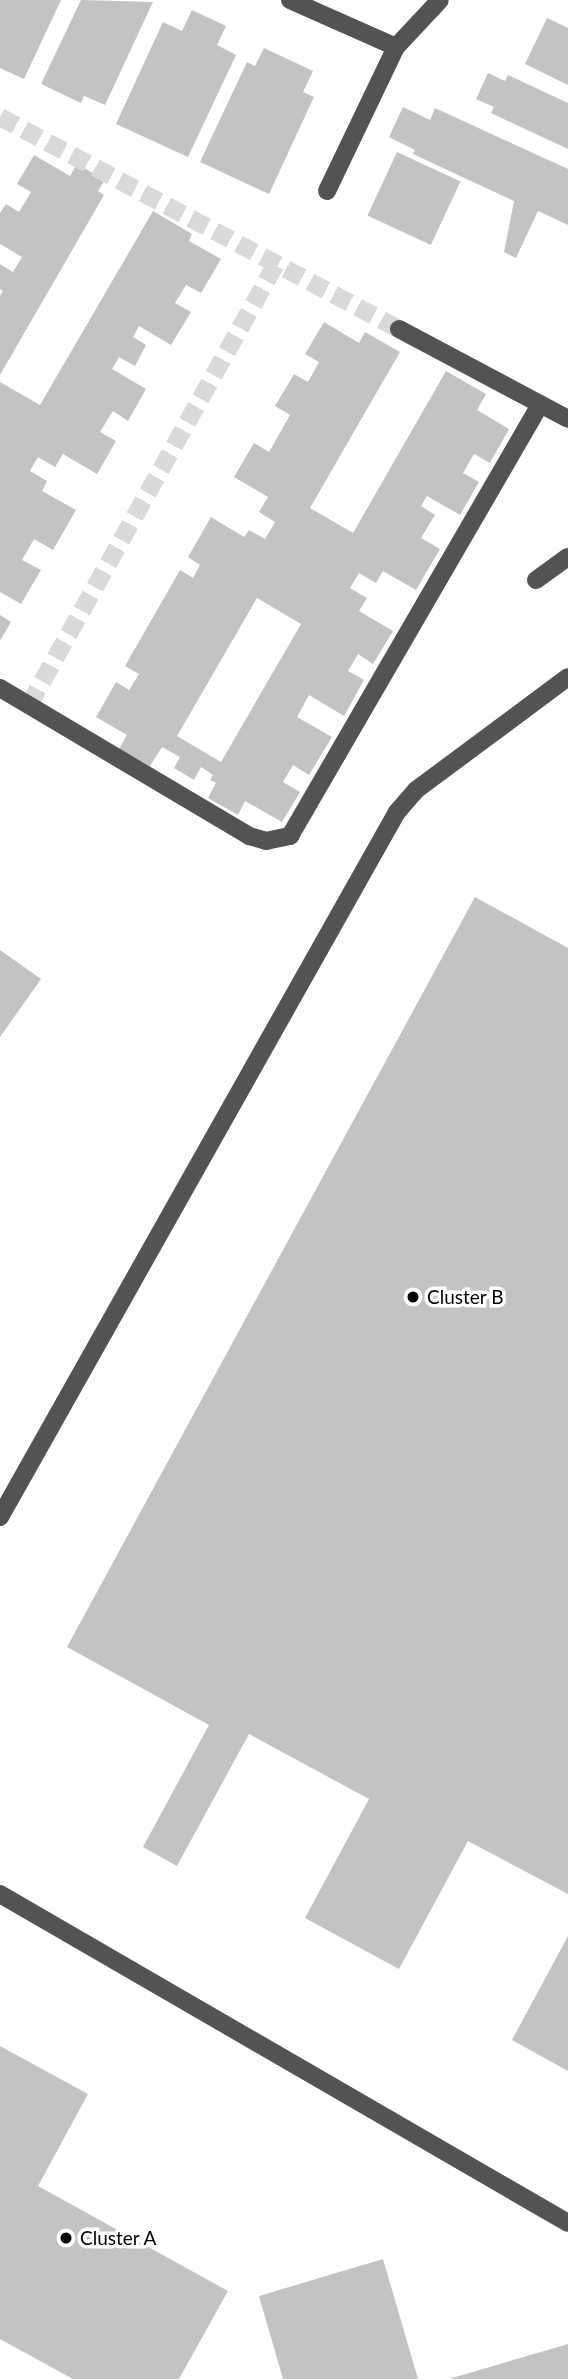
<!DOCTYPE html>
<html>
<head>
<meta charset="utf-8">
<style>
	body { margin:0 }
	#map { position:relative; width:568px; height:2379px; overflow:hidden; background:#fff; font-family:Lato,sans-serif }
	div>[style] { position:absolute }
	[style*='--x'] { left:calc(var(--x)*1px); top:calc(var(--y)*1px); width:calc(var(--w)*1px); rotate:calc(var(--a)*1deg) }
	.building>* { inset:0; background:#c3c3c3; transform-origin:0 0 }
	.minor-tunnel>* { height:18px; margin-top:-9px; transform-origin:0; background:repeating-linear-gradient(90deg,#d9d9d9 0 18px,transparent 0 27px) }
	.minor>* { height:18px; margin:-9px; padding:0 9px; transform-origin:9px; border-radius:9px; background:#535353 }
	.dots>* { width:19px; height:19px; translate:-50% -50%; box-sizing:border-box; border:4px solid #fff; border-radius:50% }
	span { translate:-50% -50%; white-space:nowrap; text-align:center; line-height:1.15; -webkit-text-stroke:7px #fff; paint-order:stroke }
	.poi-label { font-size:19px; color:#000 }
	.left { translate:0 -50%; text-align:left }
</style>
</head>
<body>
<div id="map">
	<div class="building">
		<div style="clip-path:polygon(0 0,61px 0,24px 79px,0 68px)"></div>
		<div style="clip-path:polygon(81px 0,153px 2px,105px 105px,84px 96px,81px 103px,41px 84px)"></div>
		<div style="clip-path:polygon(192px 10px,226px 26px,217px 45px,236px 55px,188px 157px,116px 124px,163px 22px,182px 31px)"></div>
		<div style="clip-path:polygon(547px 18px,568px 28px,568px 85px,525px 64px)"></div>
		<div style="clip-path:polygon(264px 48px,313px 71px,303px 92px,314px 97px,269px 194px,200px 162px,247px 62px,255px 66px)"></div>
		<div style="clip-path:polygon(488px 73px,505px 81px,508px 75px,568px 103px,568px 149px,491px 113px,494px 107px,476px 99px)"></div>
		<div style="clip-path:polygon(403px 107px,430px 120px,435px 108px,568px 169px,568px 225px,538px 211px,516px 258px,504px 252px,514px 201px,413px 154px,415px 150px,389px 137px)"></div>
		<div style="left:397px;top:152px;width:70px;height:70px;rotate:25deg"></div>
		<div style="clip-path:polygon(34px 155px,70px 176px,77px 164px,105px 180px,98px 191px,104px 195px,0 375px,0 296px,3px 291px,0 289px,0 264px,13px 272px,22px 257px,0 244px,0 213px,6px 204px,19px 212px,31px 192px,17px 184px)"></div>
		<div style="clip-path:polygon(153px 211px,192px 234px,189px 241px,221px 259px,201px 293px,186px 285px,175px 303px,191px 312px,171px 345px,139px 326px,133px 337px,146px 345px,135px 366px,119px 357px,112px 369px,146px 389px,128px 421px,113px 411px,100px 432px,116px 441px,97px 474px,63px 454px,55px 467px,38px 457px,30px 471px,47px 481px,42px 491px,76px 510px,53px 550px,34px 539px,22px 560px,41px 570px,21px 604px,0 592px,0 382px,40px 405px)"></div>
		<div style="clip-path:polygon(evenodd,324px 322px,359px 343px,365px 332px,400px 352px,310px 508px,353px 533px,446px 371px,486px 394px,477px 410px,509px 429px,490px 463px,474px 454px,463px 473px,479px 482px,460px 515px,427px 496px,421px 506px,435px 515px,421px 538px,440px 549px,416px 590px,383px 571px,376px 583px,359px 573px,350px 588px,367px 598px,359px 611px,393px 631px,373px 664px,358px 654px,348px 671px,364px 680px,344px 716px,309px 695px,297px 717px,332px 737px,309px 775px,293px 765px,283px 782px,300px 792px,282px 822px,245px 801px,238px 815px,208px 798px,216px 783px,210px 780px,213px 775px,201px 767px,194px 780px,174px 768px,180px 757px,162px 747px,150px 766px,119px 749px,127px 735px,96px 717px,116px 682px,129px 690px,139px 674px,125px 666px,180px 570px,193px 578px,200px 565px,188px 557px,211px 517px,244px 537px,249px 530px,265px 539px,275px 522px,259px 512px,268px 497px,234px 477px,254px 443px,269px 452px,290px 415px,275px 406px,294px 374px,308px 382px,319px 362px,305px 354px,324px 322px,257px 598px,301px 624px,221px 762px,177px 736px,257px 598px)"></div>
		<div style="clip-path:polygon(0 615px,11px 622px,0 641px)"></div>
		<div style="clip-path:polygon(475px 897px,568px 948px,568px 1894px,468px 1841px,399px 1969px,305px 1918px,369px 1799px,249px 1734px,177px 1866px,143px 1847px,209px 1725px,67px 1647px)"></div>
		<div style="clip-path:polygon(0 950px,41px 979px,0 1037px)"></div>
		<div style="clip-path:polygon(568px 1936px,568px 2071px,512px 2040px)"></div>
		<div style="clip-path:polygon(0 2046px,88px 2094px,38px 2186px,228px 2291px,179px 2379px,73px 2379px,0 2339px)"></div>
		<div style="clip-path:polygon(383px 2259px,418px 2379px,283px 2379px,259px 2296px)"></div>
		<div style="clip-path:polygon(568px 2344px,568px 2379px,452px 2379px,452px 2378px)"></div>
	</div>
	<div class="minor-tunnel">
		<div style="--x:0;--y:117;--w:452;--a:28"></div>
		<div style="--x:29;--y:705;--w:505;--a:-60.75"></div>
	</div>
	<div class="minor">
		<div style="--x:290;--y:0;--w:116;--a:23.9"></div>
		<div style="--x:327;--y:191;--w:160;--a:-64.4"></div>
		<div style="--x:396;--y:47;--w:64;--a:-46.9"></div>
		<div style="--x:399;--y:329;--w:191;--a:28"></div>
		<div style="--x:536;--y:580;--w:39;--a:-36"></div>
		<div style="--x:0;--y:688;--w:290;--a:30.7"></div>
		<div style="--x:249;--y:836;--w:18;--a:16"></div>
		<div style="--x:266;--y:841;--w:25;--a:-12"></div>
		<div style="--x:290;--y:836;--w:499;--a:-59.9"></div>
		<div style="--x:0;--y:1517;--w:809;--a:-60.62"></div>
		<div style="--x:397;--y:812;--w:29;--a:-49"></div>
		<div style="--x:416;--y:790;--w:189;--a:-36.6"></div>
		<div style="--x:0;--y:1894;--w:656;--a:30.08"></div>
	</div>
	<div class="dots">
		<div style="left:413px;top:1297px;background:#000"></div>
		<div style="left:66px;top:2238px;background:#000"></div>
	</div>
	<div class="poi-label">
		<span class="left" style="left:427px;top:1297px">Cluster B</span>
		<span class="left" style="left:80px;top:2238px">Cluster A</span>
	</div>
</div>
</body>
</html>
